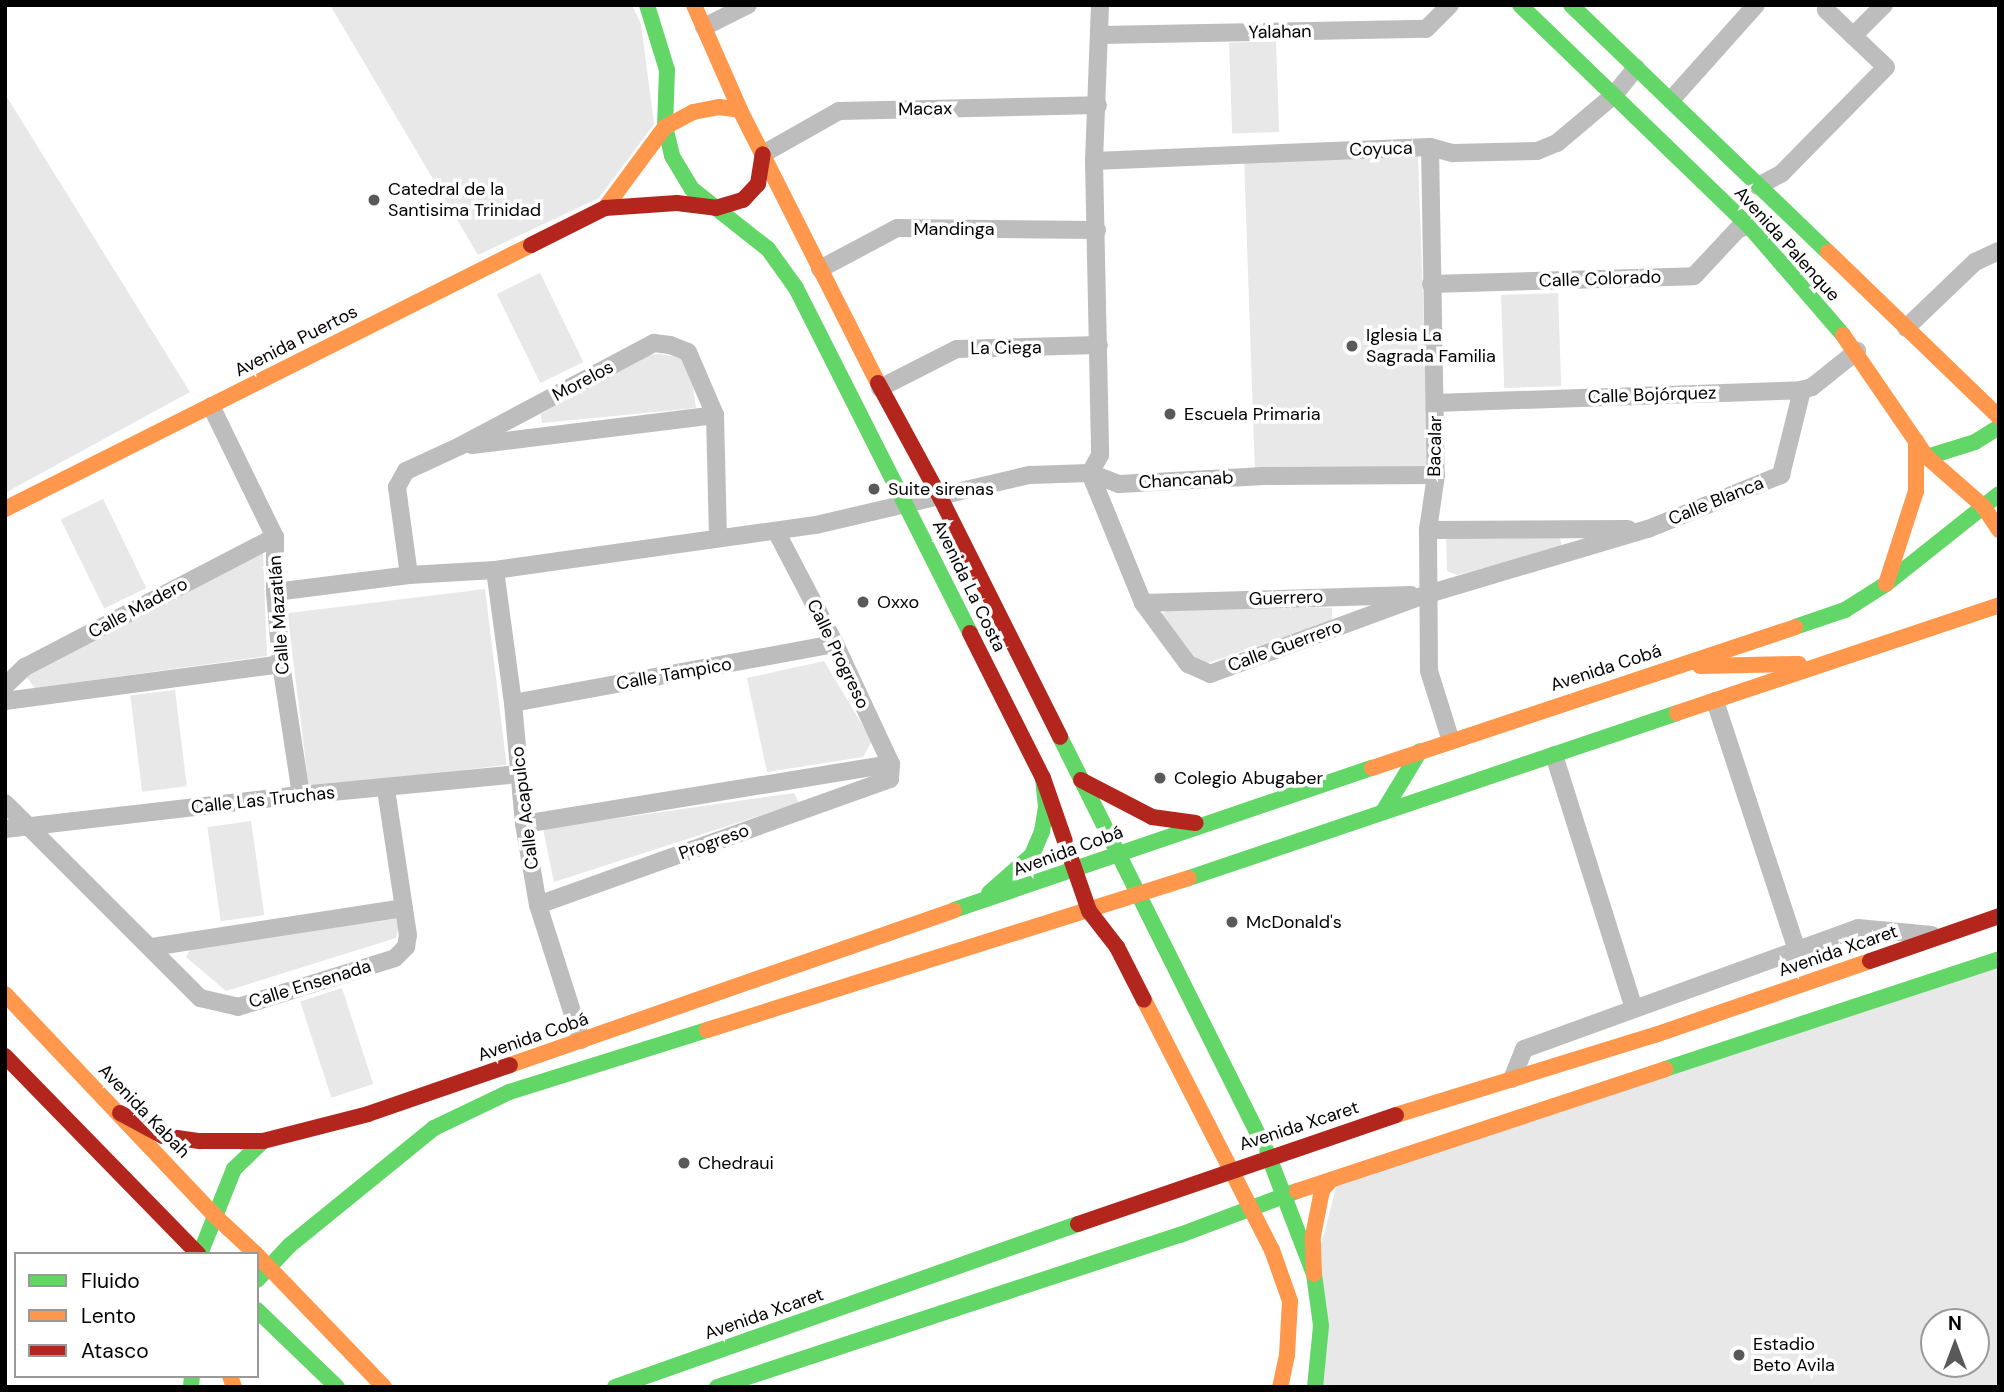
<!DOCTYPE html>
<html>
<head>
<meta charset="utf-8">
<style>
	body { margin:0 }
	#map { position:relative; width:2004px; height:1392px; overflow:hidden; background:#fff; font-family:"DM Sans",sans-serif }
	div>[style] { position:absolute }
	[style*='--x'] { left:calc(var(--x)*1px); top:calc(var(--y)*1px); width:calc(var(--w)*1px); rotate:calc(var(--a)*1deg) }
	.green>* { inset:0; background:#e8e8e8; transform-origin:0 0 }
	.street>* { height:18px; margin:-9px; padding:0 9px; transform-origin:9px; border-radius:9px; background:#bdbdbd }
	.fast>* { height:16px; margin:-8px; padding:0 8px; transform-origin:8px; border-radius:8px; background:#63d668 }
	.slow>* { height:16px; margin:-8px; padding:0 8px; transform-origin:8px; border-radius:8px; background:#ff974d }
	.jam>* { height:16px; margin:-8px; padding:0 8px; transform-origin:8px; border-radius:8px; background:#b3261e }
	.dots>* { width:19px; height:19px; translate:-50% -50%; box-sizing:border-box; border:4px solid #fff; border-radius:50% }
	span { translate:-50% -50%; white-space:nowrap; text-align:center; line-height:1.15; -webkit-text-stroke:7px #fff; paint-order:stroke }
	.street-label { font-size:18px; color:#000 }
	.poi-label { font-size:18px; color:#000 }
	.left { translate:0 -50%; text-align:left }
	.frame { position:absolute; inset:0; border:7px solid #000; pointer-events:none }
	.legend { position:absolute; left:14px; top:1252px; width:245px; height:126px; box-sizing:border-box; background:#fff; border:2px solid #999; margin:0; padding:9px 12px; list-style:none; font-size:21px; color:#000 }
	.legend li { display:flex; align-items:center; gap:14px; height:35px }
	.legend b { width:35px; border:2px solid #999 }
	.north { position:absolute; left:1920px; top:1308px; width:70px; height:70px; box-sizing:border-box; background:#fff; border:2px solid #999; border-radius:50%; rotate:0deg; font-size:19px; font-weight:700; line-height:28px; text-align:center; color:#000 }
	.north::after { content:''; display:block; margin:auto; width:24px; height:32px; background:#595959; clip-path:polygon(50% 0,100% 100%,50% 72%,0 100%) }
</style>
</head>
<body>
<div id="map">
	<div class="green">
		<div style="clip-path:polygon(330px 5px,632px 5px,641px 24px,654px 124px,599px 198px,478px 255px)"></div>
		<div style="left:1276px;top:41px;width:91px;height:47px;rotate:88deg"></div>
		<div style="clip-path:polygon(5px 94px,190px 392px,5px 493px)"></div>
		<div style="left:1418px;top:155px;width:312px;height:174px;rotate:88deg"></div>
		<div style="left:540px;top:273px;width:99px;height:48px;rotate:64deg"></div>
		<div style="left:1558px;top:293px;width:93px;height:57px;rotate:88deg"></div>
		<div style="clip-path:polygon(660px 354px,682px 358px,693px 386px,696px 408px,542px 423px,541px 414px,643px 355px)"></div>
		<div style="left:103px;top:499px;width:99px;height:47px;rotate:64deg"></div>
		<div style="clip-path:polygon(1559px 534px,1562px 547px,1457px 575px,1447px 571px,1446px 536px)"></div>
		<div style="clip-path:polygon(263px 552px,267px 656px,35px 688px,25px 675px)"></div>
		<div style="left:485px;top:589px;width:177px;height:199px;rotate:83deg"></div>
		<div style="clip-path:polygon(1311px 607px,1332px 608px,1332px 621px,1202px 665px,1187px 656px,1159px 616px,1168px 610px)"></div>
		<div style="clip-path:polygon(824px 661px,872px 741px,863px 757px,767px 772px,747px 678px)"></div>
		<div style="left:175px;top:690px;width:97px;height:45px;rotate:83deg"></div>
		<div style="clip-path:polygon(794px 793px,799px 803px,554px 882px,543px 829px)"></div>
		<div style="left:251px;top:821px;width:95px;height:44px;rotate:82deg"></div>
		<div style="clip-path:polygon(401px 918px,396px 938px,226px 991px,186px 957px,191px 948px)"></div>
		<div style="clip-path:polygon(evenodd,1999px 958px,1999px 1387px,1320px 1387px,1319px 1253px,1337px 1184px,1999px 958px,1934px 1322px,1976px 1322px,1976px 1364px,1934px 1364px,1934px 1322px)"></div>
		<div style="left:342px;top:988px;width:101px;height:44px;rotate:72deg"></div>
	</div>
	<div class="street">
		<div style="--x:1100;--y:5;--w:156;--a:92.2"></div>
		<div style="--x:1094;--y:161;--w:294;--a:88.8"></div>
		<div style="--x:1100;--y:455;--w:21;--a:119"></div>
		<div style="--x:1090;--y:473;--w:140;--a:67.8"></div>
		<div style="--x:1143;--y:603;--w:76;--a:53.6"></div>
		<div style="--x:1188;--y:664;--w:24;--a:24"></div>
		<div style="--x:1210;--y:674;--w:232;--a:-20.2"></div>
		<div style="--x:1428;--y:594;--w:229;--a:-16.5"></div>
		<div style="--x:1648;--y:529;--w:144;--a:-22.1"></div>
		<div style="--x:1781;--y:475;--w:88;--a:-76.1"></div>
		<div style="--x:704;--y:27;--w:49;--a:-26.6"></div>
		<div style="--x:1100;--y:35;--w:326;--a:-1.1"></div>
		<div style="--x:1426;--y:29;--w:34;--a:-45"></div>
		<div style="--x:1853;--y:36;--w:44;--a:-45"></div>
		<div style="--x:1671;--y:100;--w:127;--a:-48.2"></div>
		<div style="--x:1430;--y:147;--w:328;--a:89"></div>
		<div style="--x:1436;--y:475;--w:56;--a:98.3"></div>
		<div style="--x:1428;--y:530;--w:141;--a:89.6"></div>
		<div style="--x:1429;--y:671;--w:73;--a:72.6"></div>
		<div style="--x:763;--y:154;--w:87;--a:-29.5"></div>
		<div style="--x:839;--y:111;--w:259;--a:-1.3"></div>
		<div style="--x:1094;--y:161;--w:336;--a:-2.4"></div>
		<div style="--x:1430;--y:147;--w:24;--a:15"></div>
		<div style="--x:1453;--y:153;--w:84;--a:-1.4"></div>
		<div style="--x:1537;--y:151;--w:22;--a:-22"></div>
		<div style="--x:1557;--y:143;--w:75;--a:-40.1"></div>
		<div style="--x:1614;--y:95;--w:35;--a:-51"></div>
		<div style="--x:1758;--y:186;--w:27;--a:-28"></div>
		<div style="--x:1782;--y:173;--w:148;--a:-45.5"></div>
		<div style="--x:1886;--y:67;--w:83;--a:-136.5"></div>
		<div style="--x:820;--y:269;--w:87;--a:-28"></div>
		<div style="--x:897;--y:228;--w:200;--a:0.6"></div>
		<div style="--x:1431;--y:284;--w:263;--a:-1.7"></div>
		<div style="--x:1694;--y:276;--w:64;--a:-46.9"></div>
		<div style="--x:1738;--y:229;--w:11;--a:-15"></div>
		<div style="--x:1906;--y:328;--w:95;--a:-43.7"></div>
		<div style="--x:1975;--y:262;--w:26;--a:-25"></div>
		<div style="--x:880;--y:388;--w:86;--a:-26.9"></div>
		<div style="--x:957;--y:349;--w:142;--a:-1.6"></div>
		<div style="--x:1435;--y:403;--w:367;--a:-2"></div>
		<div style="--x:1802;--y:390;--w:10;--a:-17"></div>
		<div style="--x:1812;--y:387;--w:58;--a:-38.7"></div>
		<div style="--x:211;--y:406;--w:146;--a:64"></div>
		<div style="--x:275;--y:537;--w:55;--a:90"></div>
		<div style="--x:275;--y:592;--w:72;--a:85.2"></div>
		<div style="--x:281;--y:664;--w:133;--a:81.3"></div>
		<div style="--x:472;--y:445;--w:245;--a:-7"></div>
		<div style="--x:1428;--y:530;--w:200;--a:-0.3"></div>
		<div style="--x:495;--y:570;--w:134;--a:82.3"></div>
		<div style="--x:513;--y:703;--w:121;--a:84.8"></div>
		<div style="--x:524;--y:824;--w:82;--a:80.2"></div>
		<div style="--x:538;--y:905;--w:142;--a:72.3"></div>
		<div style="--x:409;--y:575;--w:89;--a:-97.8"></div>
		<div style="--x:397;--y:487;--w:18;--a:-61"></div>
		<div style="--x:406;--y:471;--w:60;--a:-24.8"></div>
		<div style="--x:460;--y:446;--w:220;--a:-28"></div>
		<div style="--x:654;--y:343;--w:16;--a:7"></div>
		<div style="--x:670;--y:345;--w:19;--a:21"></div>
		<div style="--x:688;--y:352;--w:69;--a:66.8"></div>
		<div style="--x:715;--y:415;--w:123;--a:88.6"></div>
		<div style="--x:275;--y:592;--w:135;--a:-7.2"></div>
		<div style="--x:409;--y:575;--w:86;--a:-3.3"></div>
		<div style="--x:495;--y:570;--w:324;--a:-8"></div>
		<div style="--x:816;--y:525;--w:220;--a:-13.2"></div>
		<div style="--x:1030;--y:475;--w:60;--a:-1.9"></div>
		<div style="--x:1090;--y:473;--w:31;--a:21"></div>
		<div style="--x:1119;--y:484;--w:145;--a:-3.2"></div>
		<div style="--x:1264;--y:476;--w:172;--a:-0.3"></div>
		<div style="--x:1143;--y:603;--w:268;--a:-1.7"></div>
		<div style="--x:5;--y:686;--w:28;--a:-44"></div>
		<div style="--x:25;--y:667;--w:282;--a:-27.5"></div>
		<div style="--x:5;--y:701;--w:278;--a:-7.6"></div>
		<div style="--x:1715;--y:701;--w:262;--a:71.8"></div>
		<div style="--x:513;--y:703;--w:327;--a:-10.4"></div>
		<div style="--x:1554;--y:755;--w:265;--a:72.5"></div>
		<div style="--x:5;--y:803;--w:276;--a:45"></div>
		<div style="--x:200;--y:998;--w:39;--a:13"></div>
		<div style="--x:238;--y:1007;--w:164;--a:-17.3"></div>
		<div style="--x:395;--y:958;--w:16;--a:-45"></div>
		<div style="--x:406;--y:947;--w:12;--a:-81"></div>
		<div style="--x:408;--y:935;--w:148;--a:-98.6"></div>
		<div style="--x:524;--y:824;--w:372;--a:-9.3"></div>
		<div style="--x:5;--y:829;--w:298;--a:-6.6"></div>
		<div style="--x:301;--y:795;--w:220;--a:-5.5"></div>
		<div style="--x:538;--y:905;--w:374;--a:-19.7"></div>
		<div style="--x:890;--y:779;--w:15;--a:-86"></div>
		<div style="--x:891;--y:764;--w:132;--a:-115"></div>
		<div style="--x:835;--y:644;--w:127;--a:-117.6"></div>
		<div style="--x:152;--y:947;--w:255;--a:-8.8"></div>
		<div style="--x:1512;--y:1079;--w:32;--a:-68"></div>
		<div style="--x:1524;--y:1049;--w:355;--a:-19.9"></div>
		<div style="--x:1858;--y:928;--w:74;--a:5.4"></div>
	</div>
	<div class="fast">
		<div style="--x:647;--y:5;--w:68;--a:72.9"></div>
		<div style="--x:667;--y:70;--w:57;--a:92"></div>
		<div style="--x:665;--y:127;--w:30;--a:76"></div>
		<div style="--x:672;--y:156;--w:39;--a:59"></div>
		<div style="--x:692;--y:189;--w:97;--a:38.3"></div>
		<div style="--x:768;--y:249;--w:48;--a:54.3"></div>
		<div style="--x:796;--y:288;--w:386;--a:63.2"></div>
		<div style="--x:1520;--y:5;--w:318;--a:44"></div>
		<div style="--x:1749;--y:226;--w:144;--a:49.2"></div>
		<div style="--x:1571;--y:5;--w:356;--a:43.9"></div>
		<div style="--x:1927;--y:457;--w:50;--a:-17.4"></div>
		<div style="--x:1975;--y:442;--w:28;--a:-32"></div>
		<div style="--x:1795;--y:627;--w:53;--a:-18.8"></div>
		<div style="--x:1845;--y:610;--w:49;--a:-32.4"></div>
		<div style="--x:1886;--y:584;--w:144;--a:-38.5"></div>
		<div style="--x:1060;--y:737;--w:469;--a:63.5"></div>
		<div style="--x:1269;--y:1157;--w:125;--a:69"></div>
		<div style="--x:1314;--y:1274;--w:52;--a:82.3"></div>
		<div style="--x:1321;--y:1326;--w:61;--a:95.6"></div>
		<div style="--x:1383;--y:812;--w:71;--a:-58.8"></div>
		<div style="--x:1189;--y:878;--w:515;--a:-18.68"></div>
		<div style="--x:989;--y:893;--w:57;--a:-41.5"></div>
		<div style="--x:1032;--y:855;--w:25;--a:-67"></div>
		<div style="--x:1042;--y:832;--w:25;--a:-81"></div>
		<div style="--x:1046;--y:807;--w:29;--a:-96"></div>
		<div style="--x:954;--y:910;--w:441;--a:-18.8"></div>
		<div style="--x:1665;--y:1069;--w:352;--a:-18.2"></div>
		<div style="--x:200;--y:1254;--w:92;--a:-68.2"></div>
		<div style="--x:234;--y:1169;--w:40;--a:-44"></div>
		<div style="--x:257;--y:1280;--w:48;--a:-46.7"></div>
		<div style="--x:290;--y:1245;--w:186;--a:-39.1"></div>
		<div style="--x:434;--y:1128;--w:83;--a:-25.6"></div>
		<div style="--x:509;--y:1092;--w:207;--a:-17.4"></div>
		<div style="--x:257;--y:1310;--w:111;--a:43.9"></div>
		<div style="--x:191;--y:1387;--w:11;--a:-85"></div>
		<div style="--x:615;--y:1387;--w:491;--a:-19.4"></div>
		<div style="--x:717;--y:1387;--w:487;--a:-18.2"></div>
		<div style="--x:1180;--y:1235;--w:125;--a:-20.6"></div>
	</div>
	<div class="slow">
		<div style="--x:694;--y:5;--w:115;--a:66.3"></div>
		<div style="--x:740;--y:110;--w:306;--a:63.2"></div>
		<div style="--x:605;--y:208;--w:101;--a:-53.5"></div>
		<div style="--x:665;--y:127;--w:32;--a:-28"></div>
		<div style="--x:693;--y:112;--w:26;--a:-11"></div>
		<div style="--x:719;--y:107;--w:21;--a:8"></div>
		<div style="--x:1828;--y:252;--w:238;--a:44"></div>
		<div style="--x:1843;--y:335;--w:148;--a:55.5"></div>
		<div style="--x:1927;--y:457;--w:74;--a:41.2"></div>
		<div style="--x:1983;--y:506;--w:29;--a:56"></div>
		<div style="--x:5;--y:509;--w:589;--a:-26.65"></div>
		<div style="--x:1886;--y:584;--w:98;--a:-72.1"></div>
		<div style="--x:1916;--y:491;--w:50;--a:-90"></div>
		<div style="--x:1700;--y:666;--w:99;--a:-1.2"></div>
		<div style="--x:1677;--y:713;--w:340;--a:-18.5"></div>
		<div style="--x:1372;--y:768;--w:446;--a:-18.4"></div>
		<div style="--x:5;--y:994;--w:306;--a:46.6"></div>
		<div style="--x:215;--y:1216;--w:56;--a:42.8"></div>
		<div style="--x:1144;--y:1000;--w:281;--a:62.9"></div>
		<div style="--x:1272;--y:1250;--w:54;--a:70.6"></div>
		<div style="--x:1290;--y:1301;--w:54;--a:93.2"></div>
		<div style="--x:1287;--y:1355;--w:33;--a:102"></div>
		<div style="--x:707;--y:1030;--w:505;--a:-17.5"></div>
		<div style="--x:510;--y:1065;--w:470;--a:-19.2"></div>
		<div style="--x:1396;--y:1115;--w:271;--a:-17.2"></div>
		<div style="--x:1655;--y:1035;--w:227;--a:-19"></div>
		<div style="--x:1297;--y:1191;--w:388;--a:-18.3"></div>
		<div style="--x:257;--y:1255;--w:183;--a:46.1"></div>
		<div style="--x:1314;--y:1274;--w:38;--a:-92"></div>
		<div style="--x:1313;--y:1236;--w:47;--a:-78.9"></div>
		<div style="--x:1322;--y:1190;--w:13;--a:-48"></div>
		<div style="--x:230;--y:1376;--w:12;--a:70"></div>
	</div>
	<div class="jam">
		<div style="--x:531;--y:245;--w:83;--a:-26.6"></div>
		<div style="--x:605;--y:208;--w:72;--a:-4"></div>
		<div style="--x:677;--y:203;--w:39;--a:7"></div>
		<div style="--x:716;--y:208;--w:28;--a:-17"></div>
		<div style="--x:743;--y:200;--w:22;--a:-47"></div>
		<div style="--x:758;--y:184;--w:30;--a:-81"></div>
		<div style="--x:878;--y:383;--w:132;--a:61.5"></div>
		<div style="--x:941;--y:499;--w:266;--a:63.4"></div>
		<div style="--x:970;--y:633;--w:162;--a:63.3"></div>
		<div style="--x:1043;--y:778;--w:141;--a:70.9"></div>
		<div style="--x:1089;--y:911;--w:46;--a:52.1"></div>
		<div style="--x:1117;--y:947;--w:59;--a:63"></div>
		<div style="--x:1081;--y:780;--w:80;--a:27.5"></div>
		<div style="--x:1152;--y:817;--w:44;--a:7.8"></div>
		<div style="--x:1870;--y:961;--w:137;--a:-19.2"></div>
		<div style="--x:5;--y:1056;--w:277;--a:45.7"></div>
		<div style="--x:120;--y:1113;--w:49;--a:28.1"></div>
		<div style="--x:163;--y:1136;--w:37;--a:8"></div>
		<div style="--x:200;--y:1141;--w:63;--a:0"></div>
		<div style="--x:263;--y:1141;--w:108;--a:-14.4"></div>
		<div style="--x:368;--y:1114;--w:150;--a:-19"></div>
		<div style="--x:1078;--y:1224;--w:336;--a:-18.9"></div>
	</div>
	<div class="dots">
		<div style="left:374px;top:200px;background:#595959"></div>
		<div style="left:1352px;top:346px;background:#595959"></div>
		<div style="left:1170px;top:414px;background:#595959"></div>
		<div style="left:874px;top:489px;background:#595959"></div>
		<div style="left:863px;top:602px;background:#595959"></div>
		<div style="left:1160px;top:778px;background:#595959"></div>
		<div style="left:1232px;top:922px;background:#595959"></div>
		<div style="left:684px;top:1163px;background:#595959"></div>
		<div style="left:1739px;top:1355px;background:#595959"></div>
	</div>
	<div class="street-label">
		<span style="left:1280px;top:32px;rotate:-1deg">Yalahan</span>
		<span style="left:925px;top:109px;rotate:-1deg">Macax</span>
		<span style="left:1381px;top:149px;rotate:-2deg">Coyuca</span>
		<span style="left:954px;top:229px">Mandinga</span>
		<span style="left:1787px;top:244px;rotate:48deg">Avenida Palenque</span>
		<span style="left:1600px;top:279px;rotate:-2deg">Calle Colorado</span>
		<span style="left:296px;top:341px;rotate:-27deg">Avenida Puertos</span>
		<span style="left:1006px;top:348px;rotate:-1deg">La Ciega</span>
		<span style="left:583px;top:381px;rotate:-28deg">Morelos</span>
		<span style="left:1652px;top:395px;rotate:-2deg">Calle Bojórquez</span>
		<span style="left:1435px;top:446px;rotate:-89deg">Bacalar</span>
		<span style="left:1186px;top:480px;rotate:-3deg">Chancanab</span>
		<span style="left:1716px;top:501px;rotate:-22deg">Calle Blanca</span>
		<span style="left:969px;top:586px;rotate:64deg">Avenida La Costa</span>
		<span style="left:1286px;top:598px;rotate:-2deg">Guerrero</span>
		<span style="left:138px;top:608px;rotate:-28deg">Calle Madero</span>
		<span style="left:279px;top:615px;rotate:-94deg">Calle Mazatlán</span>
		<span style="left:1285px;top:646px;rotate:-20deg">Calle Guerrero</span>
		<span style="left:838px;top:654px;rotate:64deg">Calle Progreso</span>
		<span style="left:1606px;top:668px;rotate:-18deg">Avenida Cobá</span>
		<span style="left:674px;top:674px;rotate:-10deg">Calle Tampico</span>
		<span style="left:263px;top:800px;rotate:-6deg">Calle Las Truchas</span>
		<span style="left:525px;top:808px;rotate:-97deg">Calle Acapulco</span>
		<span style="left:714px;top:842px;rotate:-20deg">Progreso</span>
		<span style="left:1068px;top:851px;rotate:-20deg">Avenida Cobá</span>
		<span style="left:1838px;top:951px;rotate:-19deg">Avenida Xcaret</span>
		<span style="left:310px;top:984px;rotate:-17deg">Calle Ensenada</span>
		<span style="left:533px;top:1037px;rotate:-19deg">Avenida Cobá</span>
		<span style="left:144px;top:1111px;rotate:46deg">Avenida Kabah</span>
		<span style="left:1299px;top:1126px;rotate:-18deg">Avenida Xcaret</span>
		<span style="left:764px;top:1314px;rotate:-19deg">Avenida Xcaret</span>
	</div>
	<div class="poi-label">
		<span class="left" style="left:388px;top:200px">Catedral de la<br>Santisima Trinidad</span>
		<span class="left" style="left:1366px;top:346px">Iglesia La<br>Sagrada Familia</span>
		<span class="left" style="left:1184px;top:414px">Escuela Primaria</span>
		<span class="left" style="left:888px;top:489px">Suite sirenas</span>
		<span class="left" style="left:877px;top:602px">Oxxo</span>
		<span class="left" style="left:1174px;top:778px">Colegio Abugaber</span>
		<span class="left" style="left:1246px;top:922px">McDonald's</span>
		<span class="left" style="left:698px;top:1163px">Chedraui</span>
		<span class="left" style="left:1753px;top:1355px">Estadio<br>Beto Avila</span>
	</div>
	<div class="frame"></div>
	<ul class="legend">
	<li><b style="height:9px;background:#63d668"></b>Fluido</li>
	<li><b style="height:9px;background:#ff974d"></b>Lento</li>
	<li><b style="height:9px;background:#b3261e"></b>Atasco</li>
	</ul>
	<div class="north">N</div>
</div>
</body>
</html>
